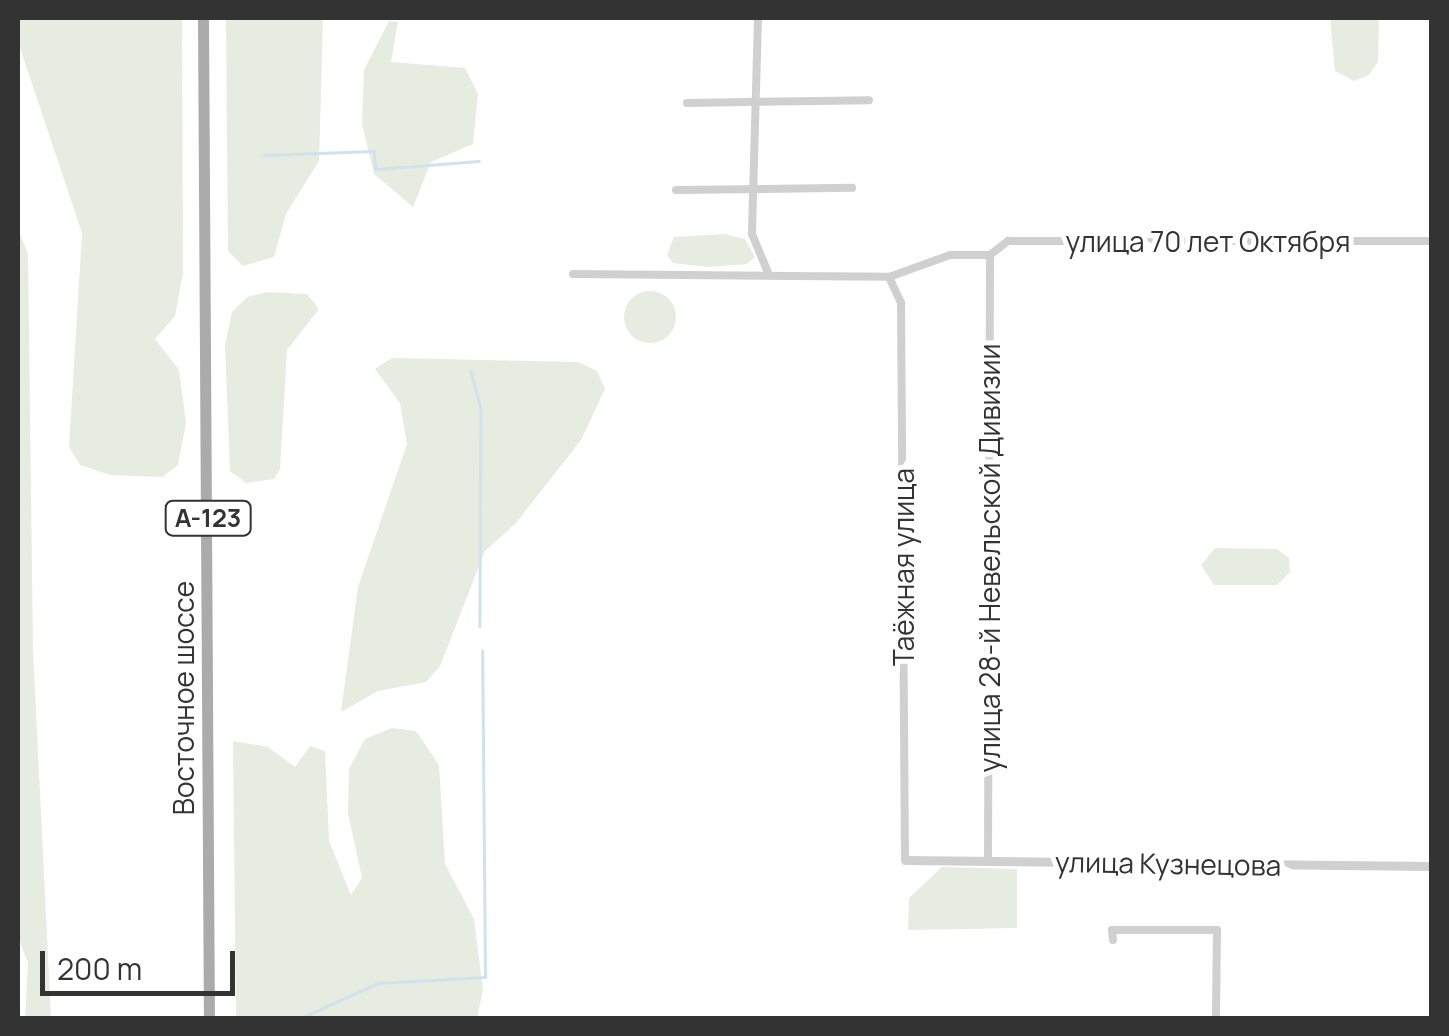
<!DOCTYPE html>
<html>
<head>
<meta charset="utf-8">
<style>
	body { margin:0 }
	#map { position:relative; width:1449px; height:1036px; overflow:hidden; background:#fff; font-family:Manrope,sans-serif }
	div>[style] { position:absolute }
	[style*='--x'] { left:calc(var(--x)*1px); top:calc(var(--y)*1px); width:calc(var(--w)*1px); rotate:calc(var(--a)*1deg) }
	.green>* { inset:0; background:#e6ecdf }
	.round { border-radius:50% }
	.stream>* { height:2.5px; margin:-1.25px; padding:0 1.25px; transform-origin:1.25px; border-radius:1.25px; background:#cfe2ee }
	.minor>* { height:8px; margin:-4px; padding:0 4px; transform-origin:4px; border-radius:4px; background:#d0d0d0 }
	.tertiary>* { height:9px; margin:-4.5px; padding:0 4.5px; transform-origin:4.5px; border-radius:4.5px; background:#d0d0d0 }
	.primary>* { height:11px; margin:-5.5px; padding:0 5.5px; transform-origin:5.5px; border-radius:5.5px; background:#ababab }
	span { translate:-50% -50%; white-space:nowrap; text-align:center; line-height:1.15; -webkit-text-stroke:10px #fff; paint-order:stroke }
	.shield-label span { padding:2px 8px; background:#fff; border:2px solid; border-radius:8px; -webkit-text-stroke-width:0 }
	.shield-label { font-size:25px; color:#333; font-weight:700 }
	.street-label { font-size:28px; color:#333 }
	.frame { position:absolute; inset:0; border:20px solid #333; pointer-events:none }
	.scale { position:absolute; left:40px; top:951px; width:195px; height:45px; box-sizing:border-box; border:5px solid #333; border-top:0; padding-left:12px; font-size:30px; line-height:35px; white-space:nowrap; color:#333; -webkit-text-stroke:8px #fff; paint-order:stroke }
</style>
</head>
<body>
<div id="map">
	<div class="green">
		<div style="clip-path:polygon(18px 18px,182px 18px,183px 273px,175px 316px,155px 339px,179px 370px,186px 423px,178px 465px,162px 477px,110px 475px,80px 465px,69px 447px,82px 233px,18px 42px)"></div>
		<div style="clip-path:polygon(226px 18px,323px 18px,319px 161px,286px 214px,274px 257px,243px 266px,228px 251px)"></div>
		<div style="clip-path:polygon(1330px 18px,1379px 18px,1378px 62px,1369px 75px,1354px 81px,1335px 71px)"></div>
		<div style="clip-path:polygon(389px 21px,398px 22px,391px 62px,465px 68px,478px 94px,473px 144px,431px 162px,413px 207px,374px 174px,362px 124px,364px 70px)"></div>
		<div style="clip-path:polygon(18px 229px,28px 254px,33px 650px,51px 1018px,25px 1018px,28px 963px,18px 937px)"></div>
		<div style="clip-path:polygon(724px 234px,745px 239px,755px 257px,747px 264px,707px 267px,673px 263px,667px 255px,674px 237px)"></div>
		<div class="round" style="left:624px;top:291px;width:52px;height:52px"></div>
		<div style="clip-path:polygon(267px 292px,307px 294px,319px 309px,287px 350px,280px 469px,274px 479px,246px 483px,230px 471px,225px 345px,232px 312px,247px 297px)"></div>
		<div style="clip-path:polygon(392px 358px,578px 362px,597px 371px,605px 389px,581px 440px,516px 523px,485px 551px,440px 666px,426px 682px,378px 691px,341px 712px,358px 587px,407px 444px,400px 403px,375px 369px)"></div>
		<div style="clip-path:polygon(1215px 548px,1277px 549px,1289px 558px,1290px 572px,1277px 585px,1214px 585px,1201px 565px)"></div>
		<div style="clip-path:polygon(392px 728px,416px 731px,439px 765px,445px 864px,474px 919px,483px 990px,477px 1018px,236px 1018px,233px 741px,268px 747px,295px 767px,310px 746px,325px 751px,329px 841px,351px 895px,362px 878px,348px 813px,349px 769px,365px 739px)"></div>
		<div style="clip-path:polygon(942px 867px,1017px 869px,1017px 928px,908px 930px,909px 898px)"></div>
	</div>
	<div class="stream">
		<div style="--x:264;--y:155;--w:110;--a:-2.1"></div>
		<div style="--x:374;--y:151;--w:18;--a:84"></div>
		<div style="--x:376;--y:169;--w:103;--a:-4.4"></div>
		<div style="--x:471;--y:371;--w:38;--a:75"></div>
		<div style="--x:481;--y:408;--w:218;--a:90.3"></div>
		<div style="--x:301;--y:1018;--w:85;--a:-24.4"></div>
		<div style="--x:378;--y:983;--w:107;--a:-3.2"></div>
		<div style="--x:485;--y:977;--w:326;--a:-90.5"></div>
	</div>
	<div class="minor">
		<div style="--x:758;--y:18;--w:216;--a:91.6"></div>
		<div style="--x:752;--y:234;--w:44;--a:67.5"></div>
		<div style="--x:687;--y:103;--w:182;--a:-0.9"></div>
		<div style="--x:676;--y:190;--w:176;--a:-0.7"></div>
		<div style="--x:990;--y:255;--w:23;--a:-38"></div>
		<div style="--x:1008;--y:241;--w:424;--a:0"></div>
		<div style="--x:573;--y:274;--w:316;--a:0.5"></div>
		<div style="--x:889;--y:277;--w:65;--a:-19.8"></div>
		<div style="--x:950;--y:255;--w:40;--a:0"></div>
		<div style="--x:889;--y:277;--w:29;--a:65"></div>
		<div style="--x:901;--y:303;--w:557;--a:89.59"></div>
		<div style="--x:988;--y:860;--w:605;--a:-89.81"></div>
		<div style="--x:1113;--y:940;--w:10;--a:-96"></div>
		<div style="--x:1112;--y:930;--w:105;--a:0"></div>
		<div style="--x:1217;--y:930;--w:88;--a:90.7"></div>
	</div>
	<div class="tertiary">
		<div style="--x:905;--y:860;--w:527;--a:0.65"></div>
	</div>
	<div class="primary">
		<div style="--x:203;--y:18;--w:1000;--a:89.66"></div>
	</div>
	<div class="shield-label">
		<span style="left:208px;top:518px">А-123</span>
	</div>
	<div class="street-label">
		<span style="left:1208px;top:241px">улица 70 лет Октября</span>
		<span style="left:989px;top:558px;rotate:-90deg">улица 28-й Невельской Дивизии</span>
		<span style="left:903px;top:567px;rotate:-90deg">Таёжная улица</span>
		<span style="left:183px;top:698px;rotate:-90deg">Восточное шоссе</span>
		<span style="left:1168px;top:863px;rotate:1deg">улица Кузнецова</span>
	</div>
	<div class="frame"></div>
	<div class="scale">200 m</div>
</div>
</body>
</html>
